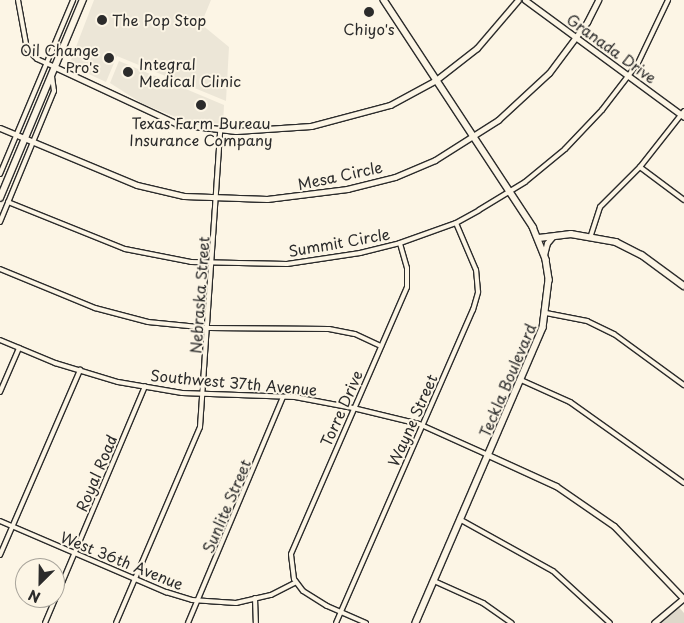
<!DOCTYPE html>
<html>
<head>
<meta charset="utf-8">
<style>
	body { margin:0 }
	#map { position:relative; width:684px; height:623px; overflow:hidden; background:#fcf5e5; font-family:"Playpen Sans",sans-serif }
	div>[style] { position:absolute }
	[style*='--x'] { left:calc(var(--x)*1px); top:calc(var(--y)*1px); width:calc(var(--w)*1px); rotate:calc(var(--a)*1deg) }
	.built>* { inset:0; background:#ece6d7 }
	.green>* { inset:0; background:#ded8ca }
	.roads { filter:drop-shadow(1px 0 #2b2b2b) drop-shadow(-1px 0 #2b2b2b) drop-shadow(0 1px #2b2b2b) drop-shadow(0 -1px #2b2b2b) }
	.minor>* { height:4px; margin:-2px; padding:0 2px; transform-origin:2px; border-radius:2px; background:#fcf5e5 }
	.tertiary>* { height:5px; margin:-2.5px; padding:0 2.5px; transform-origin:2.5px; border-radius:2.5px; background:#fcf5e5 }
	.secondary>* { height:5.5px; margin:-2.75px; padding:0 2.75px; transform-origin:2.75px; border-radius:2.75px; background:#fcf5e5 }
	.dots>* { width:14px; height:14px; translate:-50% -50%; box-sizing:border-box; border:2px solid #fcf5e5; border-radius:50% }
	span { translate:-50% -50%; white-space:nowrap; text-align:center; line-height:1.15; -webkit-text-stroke:4px #fcf5e5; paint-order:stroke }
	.poi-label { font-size:15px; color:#2b2b2b }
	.left { translate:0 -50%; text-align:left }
	.right { translate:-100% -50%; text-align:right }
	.street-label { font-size:15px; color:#2b2b2b }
	.north { position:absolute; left:15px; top:558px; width:50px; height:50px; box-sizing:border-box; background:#fcf5e5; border:1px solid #a8a49b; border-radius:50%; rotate:203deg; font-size:14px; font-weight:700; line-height:20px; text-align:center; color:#2b2b2b }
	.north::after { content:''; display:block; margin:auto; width:18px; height:22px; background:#2b2b2b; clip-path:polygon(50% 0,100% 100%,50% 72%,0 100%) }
</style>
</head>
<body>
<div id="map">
	<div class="built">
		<div style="clip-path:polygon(94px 0,211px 0,201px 24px,229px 47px,226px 101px,117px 56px,106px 82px,69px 65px)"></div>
		<div style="clip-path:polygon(119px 61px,224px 105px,223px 124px,186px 121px,143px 104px,110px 83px)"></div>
	</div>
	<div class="green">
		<div style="clip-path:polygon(677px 605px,684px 613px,684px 623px,656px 623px)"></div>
	</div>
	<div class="roads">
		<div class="minor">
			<div style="--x:18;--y:0;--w:50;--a:79.6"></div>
			<div style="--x:27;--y:49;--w:14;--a:45"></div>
			<div style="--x:37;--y:59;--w:20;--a:24"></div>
			<div style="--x:640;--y:167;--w:55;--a:36.9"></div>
			<div style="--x:0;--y:174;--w:189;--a:-67.2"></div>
			<div style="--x:8;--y:202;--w:126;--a:21.9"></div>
			<div style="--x:125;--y:249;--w:67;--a:11.1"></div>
			<div style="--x:191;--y:262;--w:96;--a:1.2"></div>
			<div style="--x:287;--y:264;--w:74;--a:-8.6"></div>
			<div style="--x:360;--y:253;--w:41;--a:-14"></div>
			<div style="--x:400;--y:243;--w:59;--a:-19.7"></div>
			<div style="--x:456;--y:223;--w:26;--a:-29"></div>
			<div style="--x:479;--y:210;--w:54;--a:-31.3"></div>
			<div style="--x:525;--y:182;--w:52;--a:-39.5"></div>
			<div style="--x:565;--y:149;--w:54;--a:-46.5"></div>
			<div style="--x:602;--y:110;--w:59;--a:-52.5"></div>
			<div style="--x:638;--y:63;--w:70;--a:-64.5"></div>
			<div style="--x:0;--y:222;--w:142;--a:-67.6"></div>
			<div style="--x:54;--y:91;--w:15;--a:-98"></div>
			<div style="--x:591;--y:235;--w:29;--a:-72"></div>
			<div style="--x:600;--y:207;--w:57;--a:-45"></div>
			<div style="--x:640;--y:167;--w:71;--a:-51.8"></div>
			<div style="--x:0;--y:269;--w:103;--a:22.3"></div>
			<div style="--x:95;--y:308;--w:55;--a:14.8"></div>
			<div style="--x:148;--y:322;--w:61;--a:5.6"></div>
			<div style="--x:209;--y:328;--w:120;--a:0.5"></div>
			<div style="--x:329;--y:329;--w:26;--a:11"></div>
			<div style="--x:355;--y:334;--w:29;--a:25"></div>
			<div style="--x:546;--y:313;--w:42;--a:11"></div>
			<div style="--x:587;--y:321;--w:30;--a:26"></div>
			<div style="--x:614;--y:334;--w:87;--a:36.1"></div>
			<div style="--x:0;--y:340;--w:60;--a:22.7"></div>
			<div style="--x:55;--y:363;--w:66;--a:16.8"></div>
			<div style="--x:118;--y:382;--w:65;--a:9.8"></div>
			<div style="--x:182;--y:393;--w:113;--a:2"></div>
			<div style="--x:295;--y:397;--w:59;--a:10.7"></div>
			<div style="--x:353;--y:408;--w:68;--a:13.6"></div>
			<div style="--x:419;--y:424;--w:76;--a:24.2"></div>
			<div style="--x:521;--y:380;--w:54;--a:24.2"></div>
			<div style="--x:570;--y:402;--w:140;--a:35.4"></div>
			<div style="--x:0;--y:392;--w:48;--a:-66.6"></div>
			<div style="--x:461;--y:520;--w:105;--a:29"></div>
			<div style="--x:553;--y:571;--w:77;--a:42.4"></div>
			<div style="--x:0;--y:521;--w:181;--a:23.2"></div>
			<div style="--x:166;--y:592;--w:27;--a:17"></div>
			<div style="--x:192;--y:600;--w:44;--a:3.9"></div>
			<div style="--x:236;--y:603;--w:36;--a:-13"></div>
			<div style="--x:271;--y:595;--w:28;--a:-27"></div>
			<div style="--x:0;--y:555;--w:202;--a:-66.6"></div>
			<div style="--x:434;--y:581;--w:54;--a:24.2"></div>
			<div style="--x:483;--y:603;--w:35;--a:35"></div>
			<div style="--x:255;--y:598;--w:25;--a:88"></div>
			<div style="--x:45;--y:623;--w:257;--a:-67.1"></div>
			<div style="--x:116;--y:623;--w:213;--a:-66.8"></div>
			<div style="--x:200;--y:427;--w:298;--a:-86.1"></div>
			<div style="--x:188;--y:623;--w:245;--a:-67.2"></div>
			<div style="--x:336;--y:623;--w:342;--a:-66.4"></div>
			<div style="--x:473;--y:310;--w:19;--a:-74"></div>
			<div style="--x:478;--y:292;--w:22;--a:-95"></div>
			<div style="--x:476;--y:270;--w:51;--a:-113.1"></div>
			<div style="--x:366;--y:623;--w:43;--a:-156.4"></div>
			<div style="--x:327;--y:606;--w:28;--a:-148"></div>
			<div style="--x:303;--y:591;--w:15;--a:-127"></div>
			<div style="--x:294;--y:579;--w:25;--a:-97"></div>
			<div style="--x:291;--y:554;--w:291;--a:-66.5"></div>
			<div style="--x:407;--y:287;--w:19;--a:-90"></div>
			<div style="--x:407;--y:268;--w:26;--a:-106"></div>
		</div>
		<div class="tertiary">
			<div style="--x:525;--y:0;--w:197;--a:36.3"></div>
			<div style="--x:55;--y:67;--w:135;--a:25"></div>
			<div style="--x:177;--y:124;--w:59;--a:6.8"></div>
			<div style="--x:236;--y:131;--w:75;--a:-3.8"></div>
			<div style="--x:311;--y:126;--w:82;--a:-14.9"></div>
			<div style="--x:390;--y:105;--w:52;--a:-28.5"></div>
			<div style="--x:436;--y:80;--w:52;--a:-38"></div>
			<div style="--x:477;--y:48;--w:63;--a:-49.5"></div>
			<div style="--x:0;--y:128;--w:148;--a:22.6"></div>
			<div style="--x:137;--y:185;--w:48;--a:13.2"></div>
			<div style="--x:184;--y:196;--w:83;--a:2.1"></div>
			<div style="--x:267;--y:199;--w:81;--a:-7.1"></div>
			<div style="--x:347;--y:189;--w:49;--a:-14"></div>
			<div style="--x:395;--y:177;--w:43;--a:-23"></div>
			<div style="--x:435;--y:160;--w:75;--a:-32.4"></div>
			<div style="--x:498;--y:120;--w:69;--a:-42.7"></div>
			<div style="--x:549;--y:73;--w:64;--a:-53.3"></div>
			<div style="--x:587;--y:22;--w:25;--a:-63"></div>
			<div style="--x:544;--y:255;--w:12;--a:-76"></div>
			<div style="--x:547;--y:243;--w:9;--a:-49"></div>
			<div style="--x:488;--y:455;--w:75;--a:24.5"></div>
			<div style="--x:556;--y:486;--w:70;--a:34.6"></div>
			<div style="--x:614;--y:526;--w:101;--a:46.2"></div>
			<div style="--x:654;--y:623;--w:39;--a:-40"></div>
		</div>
		<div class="secondary">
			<div style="--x:384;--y:0;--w:272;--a:56.7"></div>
			<div style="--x:533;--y:227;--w:35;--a:68"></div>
			<div style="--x:546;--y:260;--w:20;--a:81"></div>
			<div style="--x:549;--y:280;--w:48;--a:97.1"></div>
			<div style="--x:543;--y:328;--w:321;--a:113.3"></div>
			<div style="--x:0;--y:198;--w:215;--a:-67.3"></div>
			<div style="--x:539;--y:238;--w:32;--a:-7"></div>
			<div style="--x:571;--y:234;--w:46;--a:10.1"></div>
			<div style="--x:616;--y:242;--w:29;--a:27"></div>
			<div style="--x:642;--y:255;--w:52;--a:36.4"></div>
		</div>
	</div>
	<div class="dots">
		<div style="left:369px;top:12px;background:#2b2b2b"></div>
		<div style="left:102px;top:20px;background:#2b2b2b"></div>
		<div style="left:109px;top:58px;background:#2b2b2b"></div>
		<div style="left:128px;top:72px;background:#2b2b2b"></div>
		<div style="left:201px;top:105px;background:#2b2b2b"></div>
	</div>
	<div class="poi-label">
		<span class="left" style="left:112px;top:20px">The Pop Stop</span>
		<span style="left:369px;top:29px">Chiyo's</span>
		<span class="right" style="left:99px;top:58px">Oil Change<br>Pro's</span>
		<span class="left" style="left:139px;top:72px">Integral<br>Medical Clinic</span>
		<span style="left:201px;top:131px">Texas Farm Bureau<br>Insurance Company</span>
	</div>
	<div class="street-label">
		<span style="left:612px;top:48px;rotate:36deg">Granada Drive</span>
		<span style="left:340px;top:175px;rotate:-12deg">Mesa Circle</span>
		<span style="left:339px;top:242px;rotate:-10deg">Summit Circle</span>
		<span style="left:199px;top:295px;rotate:-86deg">Nebraska Street</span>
		<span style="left:507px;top:380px;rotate:-67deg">Teckla Boulevard</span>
		<span style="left:234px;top:382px;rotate:5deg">Southwest 37th Avenue</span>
		<span style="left:341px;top:408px;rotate:-66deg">Torre Drive</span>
		<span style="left:412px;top:420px;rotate:-66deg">Wayne Street</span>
		<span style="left:96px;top:473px;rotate:-67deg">Royal Road</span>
		<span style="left:226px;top:506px;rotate:-67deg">Sunlite Street</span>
		<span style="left:122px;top:560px;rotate:22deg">West 36th Avenue</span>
	</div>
	<div class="north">N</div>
</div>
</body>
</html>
